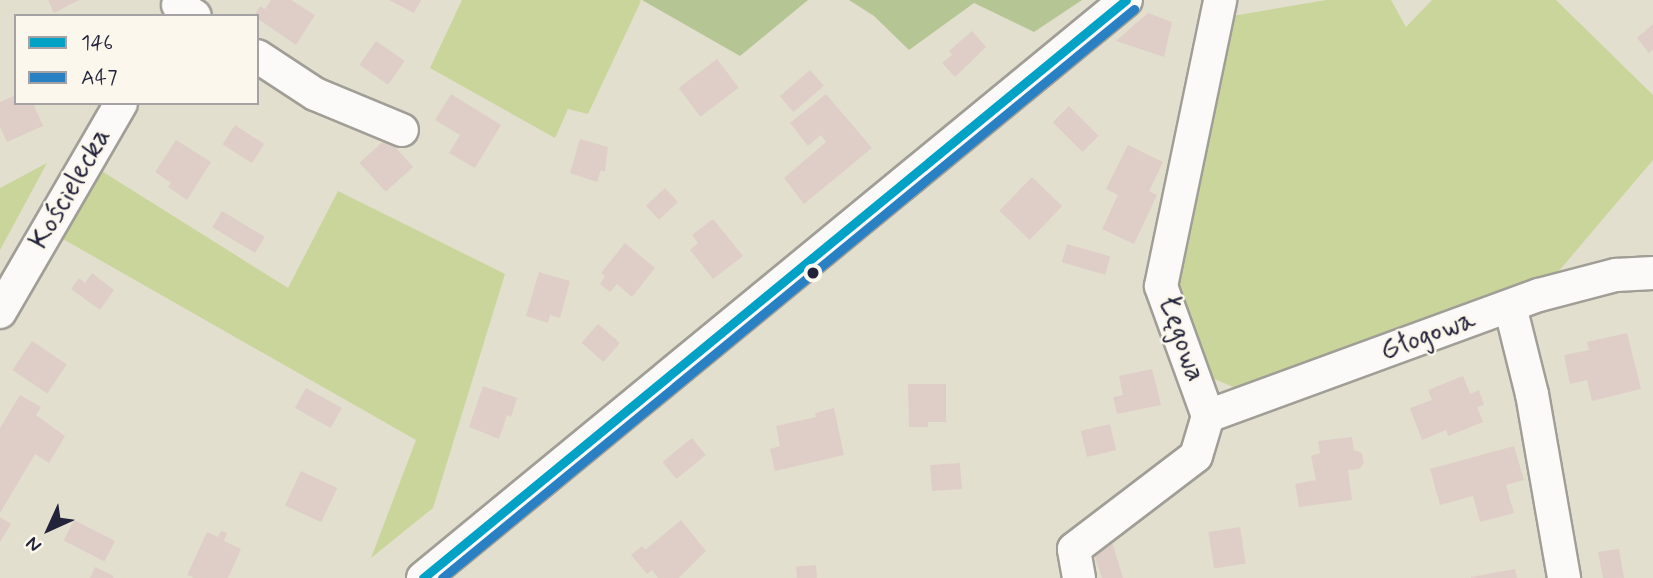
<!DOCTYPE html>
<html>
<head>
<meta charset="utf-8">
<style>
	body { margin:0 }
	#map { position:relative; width:1653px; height:578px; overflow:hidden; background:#e3dfce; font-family:Mynerve,sans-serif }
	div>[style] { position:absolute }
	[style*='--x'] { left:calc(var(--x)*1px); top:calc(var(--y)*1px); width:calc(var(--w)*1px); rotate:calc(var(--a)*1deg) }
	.green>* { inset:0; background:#cad59b }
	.forest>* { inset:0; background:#b5c594 }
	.building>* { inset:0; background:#dfcec7; transform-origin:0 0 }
	.roads { filter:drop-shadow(2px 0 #a09e96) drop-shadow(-2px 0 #a09e96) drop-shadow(0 2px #a09e96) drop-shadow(0 -2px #a09e96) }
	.minor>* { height:32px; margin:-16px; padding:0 16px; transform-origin:16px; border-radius:16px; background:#fbfaf8 }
	.bus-1>* { height:9px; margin:-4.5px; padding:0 4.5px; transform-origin:4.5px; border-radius:4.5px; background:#02a2c7 }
	.bus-2>* { height:9px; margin:-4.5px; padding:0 4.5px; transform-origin:4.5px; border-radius:4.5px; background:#2980c2 }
	.dots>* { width:19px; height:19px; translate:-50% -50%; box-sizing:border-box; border:4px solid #fbf7ec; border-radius:50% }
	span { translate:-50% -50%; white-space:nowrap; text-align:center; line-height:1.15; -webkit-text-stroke:5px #fbf7ec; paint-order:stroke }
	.street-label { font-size:28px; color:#22223b }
	.legend { position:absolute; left:14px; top:14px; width:245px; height:91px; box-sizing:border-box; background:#fbf7ec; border:2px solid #a4a2a5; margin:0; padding:9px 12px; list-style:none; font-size:21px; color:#22223b }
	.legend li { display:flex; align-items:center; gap:14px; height:35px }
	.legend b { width:35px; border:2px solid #a4a2a5 }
	.north { position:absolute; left:14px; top:494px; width:70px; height:70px; -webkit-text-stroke:5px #fbf7ec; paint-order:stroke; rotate:225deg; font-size:19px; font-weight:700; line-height:28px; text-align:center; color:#22223b }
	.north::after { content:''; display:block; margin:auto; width:24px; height:32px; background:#22223b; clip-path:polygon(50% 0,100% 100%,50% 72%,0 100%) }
</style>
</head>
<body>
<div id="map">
	<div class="green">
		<div style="clip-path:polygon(462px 0,639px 0,641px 1px,588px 114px,568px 109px,555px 138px,430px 68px)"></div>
		<div style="clip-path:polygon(1326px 0,1391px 0,1406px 27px,1432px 0,1556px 0,1653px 95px,1653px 160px,1558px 272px,1247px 393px,1210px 377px,1177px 284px,1227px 17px)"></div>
		<div style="clip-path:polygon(47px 163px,0 250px,0 188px)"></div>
		<div style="clip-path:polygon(100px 170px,288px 288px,338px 191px,505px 274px,433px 508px,371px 558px,416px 440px,63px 239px)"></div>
	</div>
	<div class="forest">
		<div style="clip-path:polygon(642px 0,808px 0,740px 56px)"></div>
		<div style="clip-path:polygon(849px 0,1082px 0,1034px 32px,974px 3px,909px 50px,874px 16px)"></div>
	</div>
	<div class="building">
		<div style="clip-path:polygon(48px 0,79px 0,54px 13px)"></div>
		<div style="clip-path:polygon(271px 0,291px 0,315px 15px,296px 45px,254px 16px,260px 6px,265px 9px)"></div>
		<div style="clip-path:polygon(389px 0,421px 0,414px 13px)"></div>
		<div style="clip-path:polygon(1148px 13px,1172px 22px,1164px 57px,1116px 41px)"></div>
		<div style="clip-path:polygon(1653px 24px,1653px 49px,1649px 53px,1637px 38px)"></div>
		<div style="clip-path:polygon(972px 31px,986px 47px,955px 77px,942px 63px,952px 55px,949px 51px)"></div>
		<div style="left:376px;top:41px;width:35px;height:29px;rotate:35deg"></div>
		<div style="left:717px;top:59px;width:36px;height:48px;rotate:53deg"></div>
		<div style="left:810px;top:70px;width:21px;height:40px;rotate:49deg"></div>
		<div style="clip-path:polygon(451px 94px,501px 125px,475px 168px,449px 153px,460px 135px,435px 120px)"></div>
		<div style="clip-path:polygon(826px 94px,872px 148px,804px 204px,784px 178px,826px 142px,821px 135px,808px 146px,790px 123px)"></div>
		<div style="clip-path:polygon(16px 95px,16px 103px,33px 103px,43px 126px,7px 142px,0 127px,0 102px)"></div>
		<div style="left:1069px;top:106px;width:42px;height:23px;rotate:45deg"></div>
		<div style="left:235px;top:125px;width:35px;height:23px;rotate:33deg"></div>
		<div style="left:387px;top:138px;width:39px;height:37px;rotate:48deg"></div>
		<div style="clip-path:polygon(580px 139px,608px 147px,605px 172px,601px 170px,597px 182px,570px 173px)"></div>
		<div style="clip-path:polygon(176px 140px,211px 162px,187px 200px,168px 187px,171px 183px,155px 172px)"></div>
		<div style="clip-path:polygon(1128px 145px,1163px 162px,1149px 191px,1157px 195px,1134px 244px,1102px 229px,1118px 195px,1106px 189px)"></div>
		<div style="left:1032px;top:177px;width:42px;height:47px;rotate:44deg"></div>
		<div style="left:665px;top:188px;width:19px;height:26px;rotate:47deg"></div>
		<div style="left:222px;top:211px;width:50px;height:19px;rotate:31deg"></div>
		<div style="clip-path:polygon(713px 219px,743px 256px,713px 279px,690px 250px,698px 243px,692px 235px)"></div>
		<div style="clip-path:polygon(625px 243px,655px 268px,632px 297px,617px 284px,610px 292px,600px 284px,605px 276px,601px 273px)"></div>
		<div style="left:1067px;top:244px;width:45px;height:19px;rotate:16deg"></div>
		<div style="clip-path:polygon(539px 272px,570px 281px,560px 318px,550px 315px,548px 323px,526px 316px)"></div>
		<div style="clip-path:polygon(92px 273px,114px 290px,100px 310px,71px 289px,79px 278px,85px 283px)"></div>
		<div style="left:598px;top:324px;width:29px;height:25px;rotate:41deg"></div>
		<div style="clip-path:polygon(1627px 333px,1641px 389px,1592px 401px,1587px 380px,1570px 384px,1564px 355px,1589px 350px,1587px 342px)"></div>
		<div style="left:32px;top:341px;width:42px;height:35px;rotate:34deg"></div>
		<div style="clip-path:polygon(1152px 369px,1161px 405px,1117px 414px,1113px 397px,1123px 395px,1119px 376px)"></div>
		<div style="clip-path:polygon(1463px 376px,1470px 394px,1479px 390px,1484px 405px,1477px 407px,1483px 422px,1448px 436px,1446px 430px,1422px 440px,1410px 408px,1432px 400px,1428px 390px)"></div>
		<div style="clip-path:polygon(908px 384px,946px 384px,946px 422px,928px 422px,928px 427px,909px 427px)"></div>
		<div style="clip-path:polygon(483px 386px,517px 398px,511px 417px,507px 415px,499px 439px,469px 427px)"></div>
		<div style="left:306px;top:388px;width:41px;height:23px;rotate:29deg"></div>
		<div style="clip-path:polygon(20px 395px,41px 407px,36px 415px,65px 436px,49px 463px,35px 454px,0 513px,0 428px)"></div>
		<div style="clip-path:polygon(834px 408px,844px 455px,775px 471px,770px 449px,780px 446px,776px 426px,816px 417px,815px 413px)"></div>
		<div style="left:1110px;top:424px;width:27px;height:30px;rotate:77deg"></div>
		<div style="clip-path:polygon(1352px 437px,1354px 450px,1362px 453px,1364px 463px,1359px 469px,1348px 470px,1352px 500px,1299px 507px,1295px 484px,1316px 480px,1311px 456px,1320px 453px,1318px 441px)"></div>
		<div style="left:692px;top:438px;width:22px;height:38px;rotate:51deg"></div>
		<div style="clip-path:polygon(1514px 446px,1524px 480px,1506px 485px,1514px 513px,1480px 522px,1473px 496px,1440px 505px,1430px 469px)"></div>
		<div style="left:960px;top:463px;width:26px;height:30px;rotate:86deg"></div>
		<div style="left:301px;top:471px;width:40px;height:38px;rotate:25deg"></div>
		<div style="clip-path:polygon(0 517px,11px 524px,0 542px)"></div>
		<div style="left:74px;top:520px;width:46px;height:23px;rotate:27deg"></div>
		<div style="clip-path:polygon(681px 520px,706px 551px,679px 578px,658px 578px,652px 570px,647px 574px,631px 555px,642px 546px,645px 550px)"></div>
		<div style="left:1240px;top:527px;width:37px;height:32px;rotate:81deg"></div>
		<div style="clip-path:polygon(221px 531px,227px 533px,224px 541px,241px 549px,228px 578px,195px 578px,187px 575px,207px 532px,218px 537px)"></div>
		<div style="clip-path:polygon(1112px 542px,1123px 578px,1102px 578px,1092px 548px)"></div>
		<div style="clip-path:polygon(1619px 549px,1624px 578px,1603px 578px,1598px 552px)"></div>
		<div style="left:816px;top:565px;width:13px;height:20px;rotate:86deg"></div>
		<div style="clip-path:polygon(95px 567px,114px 576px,113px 578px,90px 578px)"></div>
		<div style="clip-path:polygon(1515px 569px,1517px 578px,1471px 578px,1471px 577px)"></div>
	</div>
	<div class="roads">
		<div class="minor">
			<div style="--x:178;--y:5;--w:20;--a:33"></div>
			<div style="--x:257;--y:56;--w:69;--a:33.2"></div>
			<div style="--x:315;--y:94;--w:94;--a:22.5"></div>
			<div style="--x:1510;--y:306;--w:91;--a:76"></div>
			<div style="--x:1532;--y:394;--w:187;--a:80.1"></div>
			<div style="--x:0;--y:312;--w:241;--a:-59.9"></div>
			<div style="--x:1208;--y:416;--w:352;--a:-20.1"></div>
			<div style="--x:1539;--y:295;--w:80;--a:-14.6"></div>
			<div style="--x:1616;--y:275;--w:37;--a:-3"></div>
			<div style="--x:423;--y:578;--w:910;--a:-39.43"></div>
			<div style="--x:1079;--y:578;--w:29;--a:-100"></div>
			<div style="--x:1074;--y:549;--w:153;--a:-37.3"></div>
			<div style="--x:1196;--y:456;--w:42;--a:-73.3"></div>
			<div style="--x:1208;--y:416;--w:138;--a:-109.9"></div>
			<div style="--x:1161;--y:286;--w:292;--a:-78.3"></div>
		</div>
	</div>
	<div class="bus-1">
		<div style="--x:423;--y:578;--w:910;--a:-39.43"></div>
	</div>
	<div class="bus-2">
		<div style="--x:442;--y:578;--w:896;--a:-39.43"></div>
	</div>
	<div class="dots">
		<div style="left:813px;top:273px;background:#22223b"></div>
	</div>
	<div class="street-label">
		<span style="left:71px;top:189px;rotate:-60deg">Kościelecka</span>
		<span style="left:1428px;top:336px;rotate:-20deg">Głogowa</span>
		<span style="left:1181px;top:339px;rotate:71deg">Łęgowa</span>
	</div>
	<ul class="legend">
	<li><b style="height:9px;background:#02a2c7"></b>146</li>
	<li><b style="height:9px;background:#2980c2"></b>A47</li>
	</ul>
	<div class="north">N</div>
</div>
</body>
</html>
